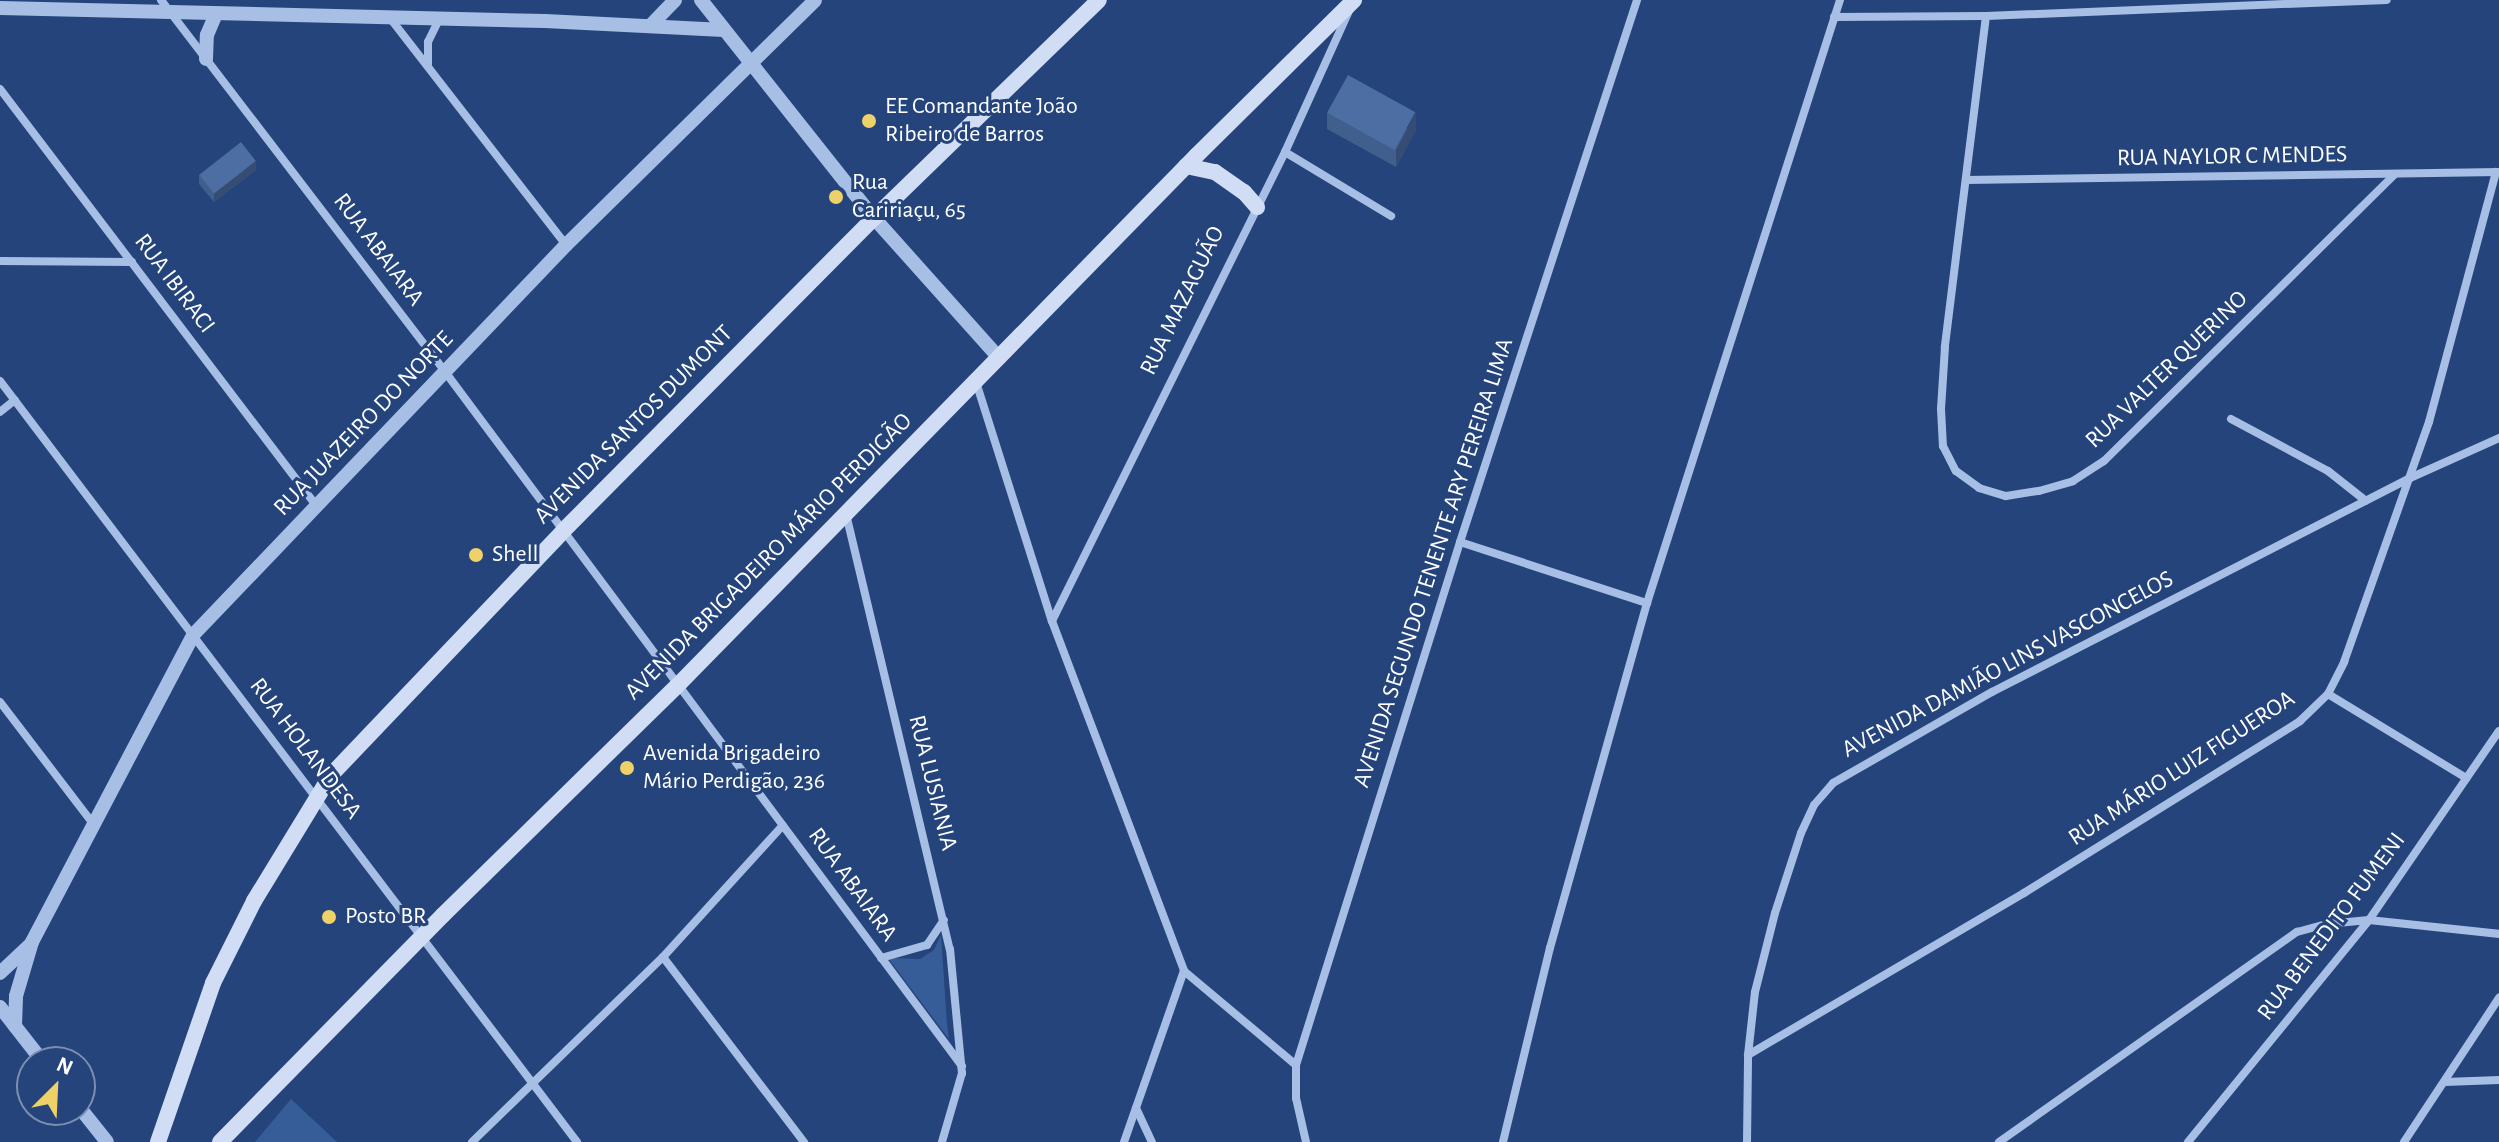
<!DOCTYPE html>
<html>
<head>
<meta charset="utf-8">
<style>
	body { margin:0 }
	#map { position:relative; width:2499px; height:1142px; overflow:hidden; background:#24447b; font-family:"Alegreya Sans",sans-serif }
	div>[style] { position:absolute }
	[style*='--x'] { left:calc(var(--x)*1px); top:calc(var(--y)*1px); width:calc(var(--w)*1px); rotate:calc(var(--a)*1deg) }
	.green>* { inset:0; background:#375d98 }
	.minor>* { height:8px; margin:-4px; padding:0 4px; transform-origin:4px; border-radius:4px; background:#a7bfe5 }
	.tertiary>* { height:14px; margin:-7px; padding:0 7px; transform-origin:7px; border-radius:7px; background:#a7bfe5 }
	.secondary>* { height:16px; margin:-8px; padding:0 8px; transform-origin:8px; border-radius:8px; background:#d0ddf4 }
	.wall>* { inset:0; background:#415f8c }
	.shaded-wall>* { inset:0; background:#354d72 }
	.building>* { inset:0; background:#4c6ea3; transform-origin:0 0 }
	.dots>* { width:22px; height:22px; translate:-50% -50%; box-sizing:border-box; border:4px solid #24447b; border-radius:50% }
	span { translate:-50% -50%; white-space:nowrap; text-align:center; line-height:1.15; -webkit-text-stroke:6px #24447b; paint-order:stroke }
	.poi-label { font-size:24px; color:#fff }
	.left { translate:0 -50%; text-align:left }
	.street-label { font-size:24px; color:#fff }
	.north { position:absolute; left:16px; top:1046px; width:80px; height:80px; box-sizing:border-box; background:#24447b; border:2px solid #7c8fb0; border-radius:50%; rotate:24deg; font-size:22px; font-weight:700; line-height:32px; text-align:center; color:#fff }
	.north::after { content:''; display:block; margin:auto; width:28px; height:36px; background:#efd16a; clip-path:polygon(50% 0,100% 100%,50% 72%,0 100%) }
</style>
</head>
<body>
<div id="map">
	<div class="green">
		<div style="clip-path:polygon(941px 935px,947px 1024px,949px 1039px,888px 958px,920px 959px,934px 950px)"></div>
		<div style="clip-path:polygon(291px 1099px,337px 1142px,255px 1142px)"></div>
	</div>
	<div class="minor">
		<div style="--x:161;--y:0;--w:469;--a:52.6"></div>
		<div style="--x:446;--y:373;--w:864;--a:53.33"></div>
		<div style="--x:1986;--y:16;--w:334;--a:97.1"></div>
		<div style="--x:1945;--y:347;--w:62;--a:93.7"></div>
		<div style="--x:1941;--y:409;--w:37;--a:87"></div>
		<div style="--x:1943;--y:446;--w:28;--a:63"></div>
		<div style="--x:1956;--y:471;--w:29;--a:36"></div>
		<div style="--x:1979;--y:488;--w:28;--a:17"></div>
		<div style="--x:2006;--y:496;--w:33;--a:-9"></div>
		<div style="--x:2039;--y:491;--w:35;--a:-16"></div>
		<div style="--x:2073;--y:481;--w:37;--a:-33"></div>
		<div style="--x:2104;--y:461;--w:407;--a:-44.6"></div>
		<div style="--x:1834;--y:17;--w:152;--a:-0.4"></div>
		<div style="--x:1986;--y:16;--w:401;--a:-2.3"></div>
		<div style="--x:390;--y:18;--w:287;--a:52.2"></div>
		<div style="--x:428;--y:64;--w:22;--a:-90"></div>
		<div style="--x:428;--y:42;--w:25;--a:-64"></div>
		<div style="--x:0;--y:89;--w:521;--a:52.8"></div>
		<div style="--x:1285;--y:152;--w:124;--a:31.1"></div>
		<div style="--x:1966;--y:180;--w:533;--a:-0.86"></div>
		<div style="--x:0;--y:261;--w:132;--a:0.4"></div>
		<div style="--x:0;--y:381;--w:955;--a:52.83"></div>
		<div style="--x:976;--y:382;--w:251;--a:72.4"></div>
		<div style="--x:1052;--y:621;--w:374;--a:69.3"></div>
		<div style="--x:1184;--y:971;--w:146;--a:40"></div>
		<div style="--x:0;--y:412;--w:19;--a:-39"></div>
		<div style="--x:2231;--y:419;--w:110;--a:28.2"></div>
		<div style="--x:2328;--y:471;--w:48;--a:38.3"></div>
		<div style="--x:846;--y:514;--w:447;--a:76.6"></div>
		<div style="--x:950;--y:949;--w:125;--a:84.5"></div>
		<div style="--x:962;--y:1073;--w:72;--a:106.2"></div>
		<div style="--x:1460;--y:542;--w:197;--a:18.1"></div>
		<div style="--x:1052;--y:621;--w:524;--a:-63.58"></div>
		<div style="--x:1285;--y:152;--w:155;--a:-65.6"></div>
		<div style="--x:2328;--y:694;--w:162;--a:31.3"></div>
		<div style="--x:0;--y:702;--w:155;--a:52.6"></div>
		<div style="--x:663;--y:957;--w:233;--a:52.7"></div>
		<div style="--x:881;--y:958;--w:48;--a:-15.8"></div>
		<div style="--x:927;--y:945;--w:30;--a:-56"></div>
		<div style="--x:1748;--y:1055;--w:320;--a:-30.4"></div>
		<div style="--x:2024;--y:893;--w:325;--a:-31.9"></div>
		<div style="--x:2300;--y:721;--w:39;--a:-44"></div>
		<div style="--x:2328;--y:694;--w:36;--a:-63"></div>
		<div style="--x:2344;--y:662;--w:255;--a:-70.5"></div>
		<div style="--x:2429;--y:422;--w:259;--a:-75"></div>
		<div style="--x:2445;--y:1082;--w:54;--a:-2.1"></div>
		<div style="--x:1136;--y:1108;--w:38;--a:65"></div>
		<div style="--x:472;--y:1142;--w:266;--a:-44.1"></div>
		<div style="--x:663;--y:957;--w:178;--a:-47.7"></div>
		<div style="--x:1124;--y:1142;--w:181;--a:-70.7"></div>
		<div style="--x:1306;--y:1142;--w:45;--a:-102.8"></div>
		<div style="--x:1296;--y:1098;--w:33;--a:-90"></div>
		<div style="--x:1296;--y:1065;--w:548;--a:-72.59"></div>
		<div style="--x:1460;--y:542;--w:570;--a:-71.91"></div>
		<div style="--x:1503;--y:1142;--w:200;--a:-76.4"></div>
		<div style="--x:1550;--y:948;--w:358;--a:-74.3"></div>
		<div style="--x:1647;--y:603;--w:633;--a:-72.25"></div>
		<div style="--x:1747;--y:1142;--w:87;--a:-89.3"></div>
		<div style="--x:1748;--y:1055;--w:63;--a:-83.7"></div>
		<div style="--x:1755;--y:992;--w:81;--a:-75.8"></div>
		<div style="--x:1775;--y:913;--w:84;--a:-72"></div>
		<div style="--x:1801;--y:833;--w:31;--a:-65"></div>
		<div style="--x:1814;--y:805;--w:29;--a:-49"></div>
		<div style="--x:1833;--y:783;--w:183;--a:-29.8"></div>
		<div style="--x:1992;--y:692;--w:470;--a:-27.1"></div>
		<div style="--x:2410;--y:478;--w:98;--a:-24.2"></div>
		<div style="--x:1999;--y:1142;--w:365;--a:-35.2"></div>
		<div style="--x:2297;--y:932;--w:31;--a:-15"></div>
		<div style="--x:2327;--y:924;--w:42;--a:-5.4"></div>
		<div style="--x:2369;--y:920;--w:131;--a:6.1"></div>
		<div style="--x:2188;--y:1142;--w:286;--a:-50.8"></div>
		<div style="--x:2369;--y:920;--w:229;--a:-55.5"></div>
		<div style="--x:2404;--y:1142;--w:173;--a:-56.6"></div>
	</div>
	<div class="tertiary">
		<div style="--x:701;--y:0;--w:278;--a:51.6"></div>
		<div style="--x:874;--y:218;--w:188;--a:48.2"></div>
		<div style="--x:0;--y:8;--w:545;--a:1.37"></div>
		<div style="--x:545;--y:21;--w:179;--a:2.9"></div>
		<div style="--x:650;--y:26;--w:36;--a:-46"></div>
		<div style="--x:206;--y:59;--w:24;--a:-88"></div>
		<div style="--x:207;--y:35;--w:23;--a:-67"></div>
		<div style="--x:0;--y:973;--w:40;--a:-43"></div>
		<div style="--x:0;--y:1007;--w:70;--a:52"></div>
		<div style="--x:15;--y:1026;--w:30;--a:-88"></div>
		<div style="--x:16;--y:996;--w:56;--a:-73.5"></div>
		<div style="--x:32;--y:942;--w:348;--a:-62.3"></div>
		<div style="--x:194;--y:634;--w:538;--a:-46.28"></div>
		<div style="--x:566;--y:245;--w:349;--a:-44.5"></div>
		<div style="--x:80;--y:1108;--w:43;--a:51.5"></div>
	</div>
	<div class="secondary">
		<div style="--x:1186;--y:166;--w:30;--a:12"></div>
		<div style="--x:1215;--y:172;--w:35;--a:35"></div>
		<div style="--x:1244;--y:192;--w:20;--a:49"></div>
		<div style="--x:158;--y:1142;--w:168;--a:-70.9"></div>
		<div style="--x:213;--y:983;--w:92;--a:-63.4"></div>
		<div style="--x:254;--y:901;--w:148;--a:-58.6"></div>
		<div style="--x:331;--y:775;--w:337;--a:-46.4"></div>
		<div style="--x:563;--y:531;--w:441;--a:-45.2"></div>
		<div style="--x:874;--y:218;--w:313;--a:-44.1"></div>
		<div style="--x:220;--y:1142;--w:318;--a:-45.5"></div>
		<div style="--x:443;--y:915;--w:327;--a:-44.4"></div>
		<div style="--x:677;--y:686;--w:742;--a:-45.6"></div>
		<div style="--x:1196;--y:156;--w:222;--a:-44.6"></div>
	</div>
	<div class="wall">
		<div style="clip-path:polygon(1327px 112px,1416px 130px,1396px 167px,1327px 129px)"></div>
		<div style="clip-path:polygon(256px 170px,214px 202px,199px 184px,199px 175px)"></div>
	</div>
	<div class="shaded-wall">
		<div style="clip-path:polygon(1416px 112px,1416px 130px,1396px 167px,1396px 150px)"></div>
		<div style="clip-path:polygon(256px 161px,256px 170px,214px 202px,214px 193px)"></div>
	</div>
	<div class="building">
		<div style="left:1348px;top:75px;width:77px;height:43px;rotate:29deg"></div>
		<div style="left:241px;top:142px;width:24px;height:53px;rotate:52deg"></div>
	</div>
	<div class="dots">
		<div style="left:869px;top:121px;background:#efd16a"></div>
		<div style="left:836px;top:197px;background:#efd16a"></div>
		<div style="left:476px;top:555px;background:#efd16a"></div>
		<div style="left:627px;top:768px;background:#efd16a"></div>
		<div style="left:329px;top:917px;background:#efd16a"></div>
	</div>
	<div class="poi-label">
		<span class="left" style="left:885px;top:121px">EE Comandante João<br>Ribeiro de Barros</span>
		<span class="left" style="left:852px;top:197px">Rua<br>Caririaçu, 65</span>
		<span class="left" style="left:492px;top:555px">Shell</span>
		<span class="left" style="left:643px;top:768px">Avenida Brigadeiro<br>Mário Perdigão, 236</span>
		<span class="left" style="left:345px;top:917px">Posto BR</span>
	</div>
	<div class="street-label">
		<span style="left:2232px;top:157px;rotate:-1deg">RUA NAYLOR C MENDES</span>
		<span style="left:378px;top:250px;rotate:53deg">RUA ABAIARA</span>
		<span style="left:174px;top:284px;rotate:53deg">RUA IBIRACI</span>
		<span style="left:1183px;top:301px;rotate:-64deg">RUA MAZAGUÃO</span>
		<span style="left:2167px;top:370px;rotate:-44deg">RUA VALTER QUERINO</span>
		<span style="left:364px;top:424px;rotate:-46deg">RUA JUAZEIRO DO NORTE</span>
		<span style="left:634px;top:425px;rotate:-45deg">AVENIDA SANTOS DUMONT</span>
		<span style="left:769px;top:557px;rotate:-45deg">AVENIDA BRIGADEIRO MÁRIO PERDIGÃO</span>
		<span style="left:1434px;top:563px;rotate:-72deg">AVENIDA SEGUNDO TENENTE ARY PEREIRA LIMA</span>
		<span style="left:2008px;top:665px;rotate:-28deg">AVENIDA DAMIÃO LINS VASCONCELOS</span>
		<span style="left:305px;top:749px;rotate:53deg">RUA HOLANDESA</span>
		<span style="left:2182px;top:769px;rotate:-33deg">RUA MÁRIO LUIZ FIGUEROA</span>
		<span style="left:932px;top:783px;rotate:76deg">RUA LUSIANIA</span>
		<span style="left:852px;top:885px;rotate:54deg">RUA ABAIARA</span>
		<span style="left:2332px;top:927px;rotate:-53deg">RUA BENEDITO FUMENI</span>
	</div>
	<div class="north">N</div>
</div>
</body>
</html>
